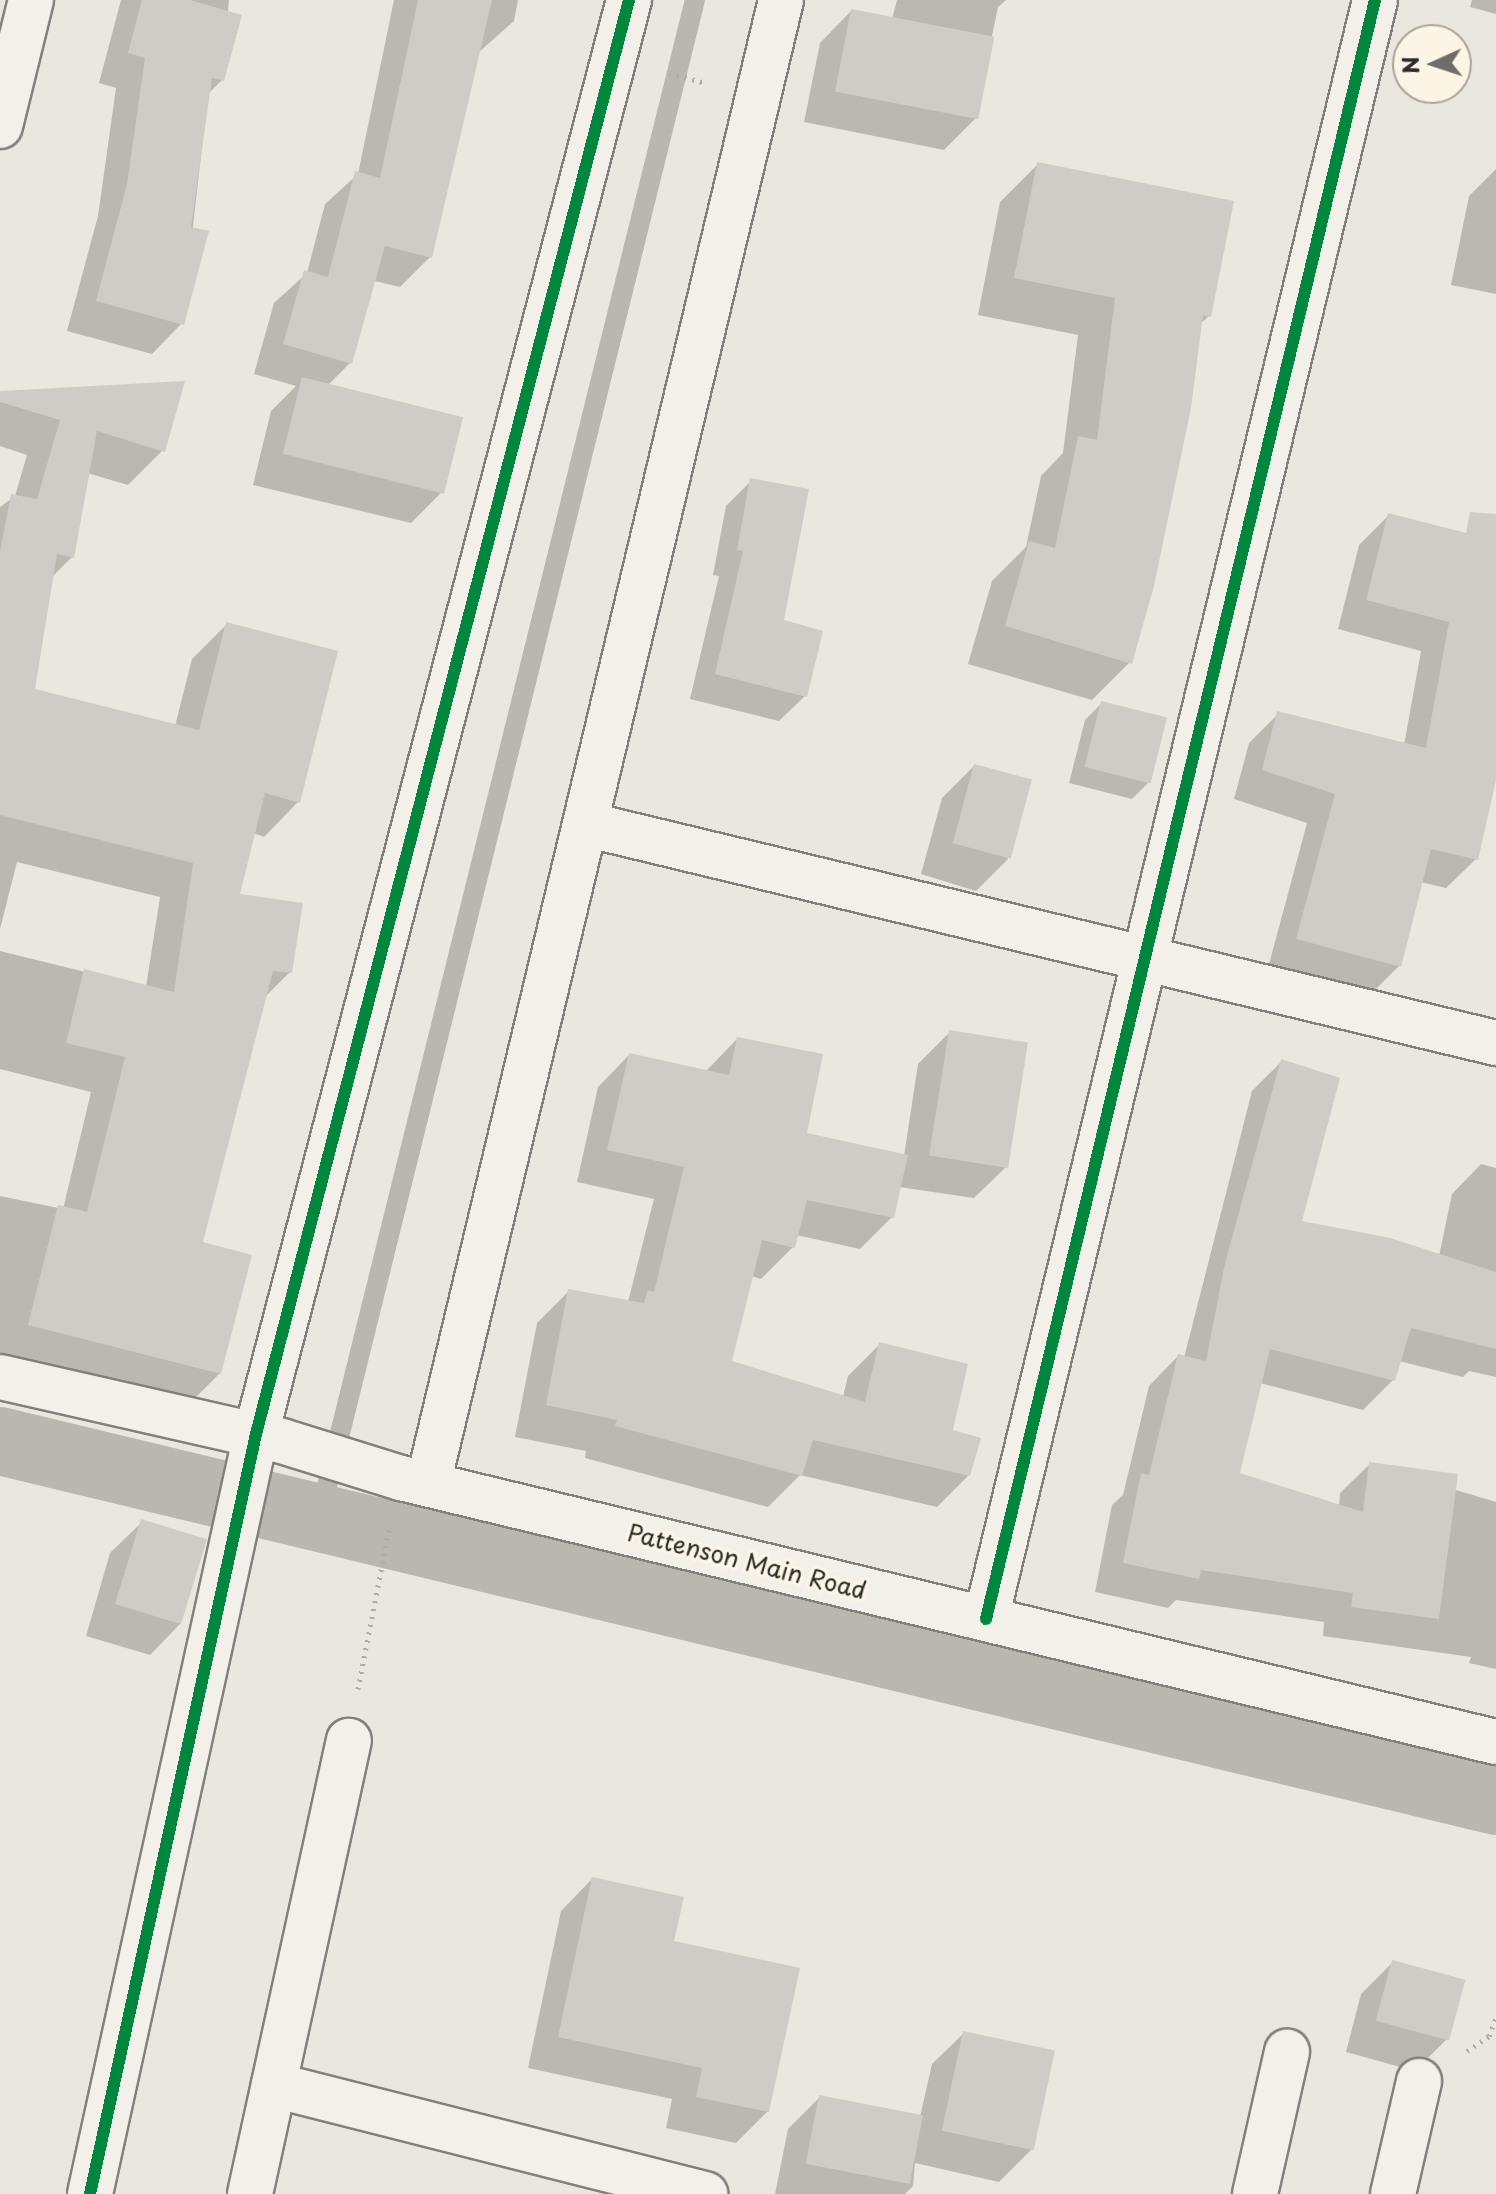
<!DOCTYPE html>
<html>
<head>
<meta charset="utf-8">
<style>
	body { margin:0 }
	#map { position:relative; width:1496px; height:2194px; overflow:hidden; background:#eae7df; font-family:"Playpen Sans",sans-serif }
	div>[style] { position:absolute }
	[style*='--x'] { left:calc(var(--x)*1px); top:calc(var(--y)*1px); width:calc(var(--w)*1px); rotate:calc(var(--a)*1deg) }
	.shadow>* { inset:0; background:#0003 }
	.stream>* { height:20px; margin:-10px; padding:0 10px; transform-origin:10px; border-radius:10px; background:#bab7ae }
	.canal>* { height:68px; margin:-34px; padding:0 34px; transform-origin:34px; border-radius:34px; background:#bab7ae }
	.building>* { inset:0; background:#ceccc6; transform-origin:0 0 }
	.path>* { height:5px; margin-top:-2.5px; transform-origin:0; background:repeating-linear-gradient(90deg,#aeaca9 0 2px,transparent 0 8px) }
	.roads { filter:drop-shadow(2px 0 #81807c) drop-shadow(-2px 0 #81807c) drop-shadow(0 2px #81807c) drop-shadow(0 -2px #81807c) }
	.minor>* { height:44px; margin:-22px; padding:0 22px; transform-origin:22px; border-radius:22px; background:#f3f0ea }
	.tertiary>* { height:44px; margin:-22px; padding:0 22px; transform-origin:22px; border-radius:22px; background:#f3f0ea }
	.cycleway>* { height:12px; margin:-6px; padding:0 6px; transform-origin:6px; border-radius:6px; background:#00873e }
	span { translate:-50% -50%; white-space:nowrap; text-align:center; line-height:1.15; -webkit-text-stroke:7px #fcf5e5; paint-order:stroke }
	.street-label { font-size:24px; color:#2b2b2b }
	.north { position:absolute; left:1392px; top:24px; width:80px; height:80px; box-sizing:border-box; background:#fcf5e5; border:2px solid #a8a49b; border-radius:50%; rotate:267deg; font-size:22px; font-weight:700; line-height:32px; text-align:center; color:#2b2b2b }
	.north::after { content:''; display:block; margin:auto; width:28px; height:36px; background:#6e6d6a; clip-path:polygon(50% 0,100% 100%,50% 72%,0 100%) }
</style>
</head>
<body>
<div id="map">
	<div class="shadow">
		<div style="clip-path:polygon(121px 0,229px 0,222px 80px,208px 94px,182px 323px,152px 354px,67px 331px,98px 216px,116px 88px,99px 83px)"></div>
		<div style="clip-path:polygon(394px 0,518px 0,514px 21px,478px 53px,430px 257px,400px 287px,375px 281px,350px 363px,328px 385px,443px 491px,411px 523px,253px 485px,271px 411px,296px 386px,254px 374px,274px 303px,307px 273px,325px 204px,358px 174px)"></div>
		<div style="clip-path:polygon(897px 0,1006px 0,998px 7px,975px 119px,944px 150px,804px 122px,820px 43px,851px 11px,892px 19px)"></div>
		<div style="clip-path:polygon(1472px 0,1496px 0,1496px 14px,1470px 7px)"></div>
		<div style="clip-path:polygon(1038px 164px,1209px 316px,1199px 325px,1130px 662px,1092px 700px,968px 664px,992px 581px,1026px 547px,1041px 476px,1063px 453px,1078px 335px,978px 315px,1000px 202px)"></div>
		<div style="clip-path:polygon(1496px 169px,1496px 294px,1451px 285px,1469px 196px)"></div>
		<div style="clip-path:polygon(0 393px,163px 450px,128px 485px,87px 473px,72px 557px,51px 578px,33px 690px,175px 726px,192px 659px,226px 625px,298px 802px,264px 837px,253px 833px,238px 896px,290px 972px,263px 999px,200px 1244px,220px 1373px,185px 1408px,0 1360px,0 1196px,63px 1209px,91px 1092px,0 1069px,0 951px,146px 987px,160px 897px,17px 862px,0 929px,0 507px,15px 496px,27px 455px,0 446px)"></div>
		<div style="clip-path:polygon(751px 481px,782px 622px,805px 696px,779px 721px,690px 699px,719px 576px,713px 575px,726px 506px)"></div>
		<div style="clip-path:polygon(1388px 516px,1496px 541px,1496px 776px,1476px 859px,1446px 888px,1420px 882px,1399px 966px,1370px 995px,1268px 968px,1307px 823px,1234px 799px,1249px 743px,1278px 714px,1404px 745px,1421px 651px,1338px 629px,1359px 545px)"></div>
		<div style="clip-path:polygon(1101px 704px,1148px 783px,1132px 799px,1069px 783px,1085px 720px)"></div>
		<div style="clip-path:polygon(974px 766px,1008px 859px,976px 891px,921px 874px,942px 798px)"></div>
		<div style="clip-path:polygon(950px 1032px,1006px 1167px,974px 1198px,899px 1187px,892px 1217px,860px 1249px,796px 1235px,793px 1247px,761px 1279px,751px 1276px,730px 1362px,843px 1397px,848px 1376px,880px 1344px,950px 1431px,969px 1475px,937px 1507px,800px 1475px,768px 1507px,585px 1458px,586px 1451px,515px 1437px,537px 1323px,569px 1291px,628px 1302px,654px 1199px,577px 1182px,598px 1087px,629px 1055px,705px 1072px,737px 1039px,805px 1135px,904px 1156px,918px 1064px)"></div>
		<div style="clip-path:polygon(1281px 1062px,1300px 1223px,1439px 1256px,1452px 1194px,1481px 1164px,1496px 1168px,1496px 1377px,1469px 1371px,1463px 1377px,1399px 1361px,1393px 1380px,1363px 1410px,1260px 1383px,1238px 1475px,1339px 1506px,1340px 1493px,1370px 1464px,1496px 1502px,1496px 1669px,1469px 1663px,1471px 1657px,1323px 1636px,1324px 1622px,1176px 1600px,1168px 1608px,1095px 1592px,1112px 1505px,1123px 1495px,1149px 1386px,1178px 1356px,1184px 1358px,1252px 1091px)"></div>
		<div style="clip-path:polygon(142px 1522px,181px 1623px,150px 1655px,86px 1636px,110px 1553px)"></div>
		<div style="clip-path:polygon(592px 1879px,672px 1943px,768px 2111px,736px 2143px,666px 2128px,672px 2099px,528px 2068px,561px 1911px)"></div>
		<div style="clip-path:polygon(1393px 1962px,1447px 2039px,1415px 2071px,1346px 2052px,1361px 1994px)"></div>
		<div style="clip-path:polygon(964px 2033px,1031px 2150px,999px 2182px,915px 2163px,913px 2186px,905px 2194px,775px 2194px,788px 2129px,820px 2097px,920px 2117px,932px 2064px)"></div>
	</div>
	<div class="stream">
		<div style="--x:319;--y:1518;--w:1564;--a:-76.09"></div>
	</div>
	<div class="canal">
		<div style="--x:0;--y:1441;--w:1539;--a:13.53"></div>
	</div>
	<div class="building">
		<div style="clip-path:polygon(142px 0,190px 0,242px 15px,224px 81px,212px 78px,191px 227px,209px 231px,184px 325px,96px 301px,127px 184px,145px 58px,128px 53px)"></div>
		<div style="clip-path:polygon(418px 0,492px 0,432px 258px,385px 246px,352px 364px,283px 344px,304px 270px,328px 277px,355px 171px,380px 178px)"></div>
		<div style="left:851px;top:9px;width:146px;height:84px;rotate:11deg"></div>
		<div style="clip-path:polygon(1037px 162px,1234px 201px,1211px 317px,1203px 315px,1191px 408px,1154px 586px,1132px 664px,1005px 626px,1029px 541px,1055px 548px,1078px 436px,1097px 440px,1115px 298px,1014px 278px)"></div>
		<div style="left:302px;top:377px;width:166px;height:79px;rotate:14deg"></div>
		<div style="clip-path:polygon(185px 381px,165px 452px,97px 431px,74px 558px,57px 554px,35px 689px,199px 730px,226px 622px,338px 651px,300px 803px,265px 793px,240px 894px,303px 903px,292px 973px,273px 971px,203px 1242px,252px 1255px,221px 1374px,28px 1325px,58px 1205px,87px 1212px,125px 1057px,66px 1043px,84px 969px,174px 992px,193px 863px,0 815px,0 552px,11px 494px,37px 499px,60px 420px,0 402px,0 391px)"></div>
		<div style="clip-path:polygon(750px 478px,809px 489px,784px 620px,823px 631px,807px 697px,715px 674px,743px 551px,737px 550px)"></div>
		<div style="clip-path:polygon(1470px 512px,1496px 514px,1496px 780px,1478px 860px,1431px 849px,1401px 967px,1296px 939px,1335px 794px,1262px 770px,1277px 711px,1426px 748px,1449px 622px,1366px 600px,1388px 513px,1466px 533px)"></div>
		<div style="left:1101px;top:701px;width:68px;height:68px;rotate:14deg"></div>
		<div style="left:974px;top:764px;width:60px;height:82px;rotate:15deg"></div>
		<div style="left:949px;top:1030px;width:80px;height:127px;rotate:9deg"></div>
		<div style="clip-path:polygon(737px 1037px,823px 1054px,807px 1133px,908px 1155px,894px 1218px,807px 1200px,795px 1248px,762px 1240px,732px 1361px,865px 1402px,879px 1342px,968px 1364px,953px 1430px,981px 1438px,970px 1476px,813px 1440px,802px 1476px,615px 1426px,617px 1420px,546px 1405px,568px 1289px,644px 1303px,648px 1290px,654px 1292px,684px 1167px,607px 1150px,629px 1053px,729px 1075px)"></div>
		<div style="clip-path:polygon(1281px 1059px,1340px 1078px,1302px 1221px,1390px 1238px,1496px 1272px,1496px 1349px,1411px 1328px,1395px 1381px,1270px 1349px,1240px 1473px,1363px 1512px,1369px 1462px,1458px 1474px,1439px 1619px,1351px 1607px,1353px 1593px,1201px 1570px,1199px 1579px,1123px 1563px,1141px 1473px,1149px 1475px,1178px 1354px,1206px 1361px,1225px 1263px)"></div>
		<div style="left:141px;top:1519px;width:69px;height:89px;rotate:17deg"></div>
		<div style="clip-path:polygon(592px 1877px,684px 1897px,674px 1941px,800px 1968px,769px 2112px,696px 2097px,702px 2068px,558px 2037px)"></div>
		<div style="left:1392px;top:1960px;width:76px;height:63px;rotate:15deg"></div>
		<div style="left:963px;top:2031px;width:94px;height:102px;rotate:12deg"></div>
		<div style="left:819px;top:2095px;width:106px;height:70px;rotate:11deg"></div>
	</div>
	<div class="path">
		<div style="--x:669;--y:73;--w:38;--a:15"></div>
		<div style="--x:358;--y:1689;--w:162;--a:-79"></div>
		<div style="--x:1467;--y:2051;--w:27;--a:-34"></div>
		<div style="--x:1489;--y:2036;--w:19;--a:-69"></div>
	</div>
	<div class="roads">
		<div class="minor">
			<div style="--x:0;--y:126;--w:130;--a:-76.2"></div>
			<div style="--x:585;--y:824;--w:937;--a:13.52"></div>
			<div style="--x:428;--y:1484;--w:1525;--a:-76.62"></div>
			<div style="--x:986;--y:1619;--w:1665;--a:-76.49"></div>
			<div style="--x:274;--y:2085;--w:445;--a:14.2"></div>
			<div style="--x:90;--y:2194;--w:778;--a:-77.68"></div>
			<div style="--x:256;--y:1434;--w:1482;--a:-75.42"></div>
			<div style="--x:250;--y:2194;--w:464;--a:-77.7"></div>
			<div style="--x:1255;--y:2194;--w:146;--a:-77.3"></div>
			<div style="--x:1393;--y:2194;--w:116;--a:-77"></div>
		</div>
		<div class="tertiary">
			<div style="--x:0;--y:1377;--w:289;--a:12.8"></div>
			<div style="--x:282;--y:1441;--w:125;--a:17.3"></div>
			<div style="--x:401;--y:1478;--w:1126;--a:13.56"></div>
		</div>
	</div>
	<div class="cycleway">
		<div style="--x:986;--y:1619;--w:1665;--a:-76.49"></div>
		<div style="--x:90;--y:2194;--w:778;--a:-77.68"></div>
		<div style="--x:256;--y:1434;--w:1482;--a:-75.42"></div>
	</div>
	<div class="street-label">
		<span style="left:747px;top:1561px;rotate:14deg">Pattenson Main Road</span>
	</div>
	<div class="north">N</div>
</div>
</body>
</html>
